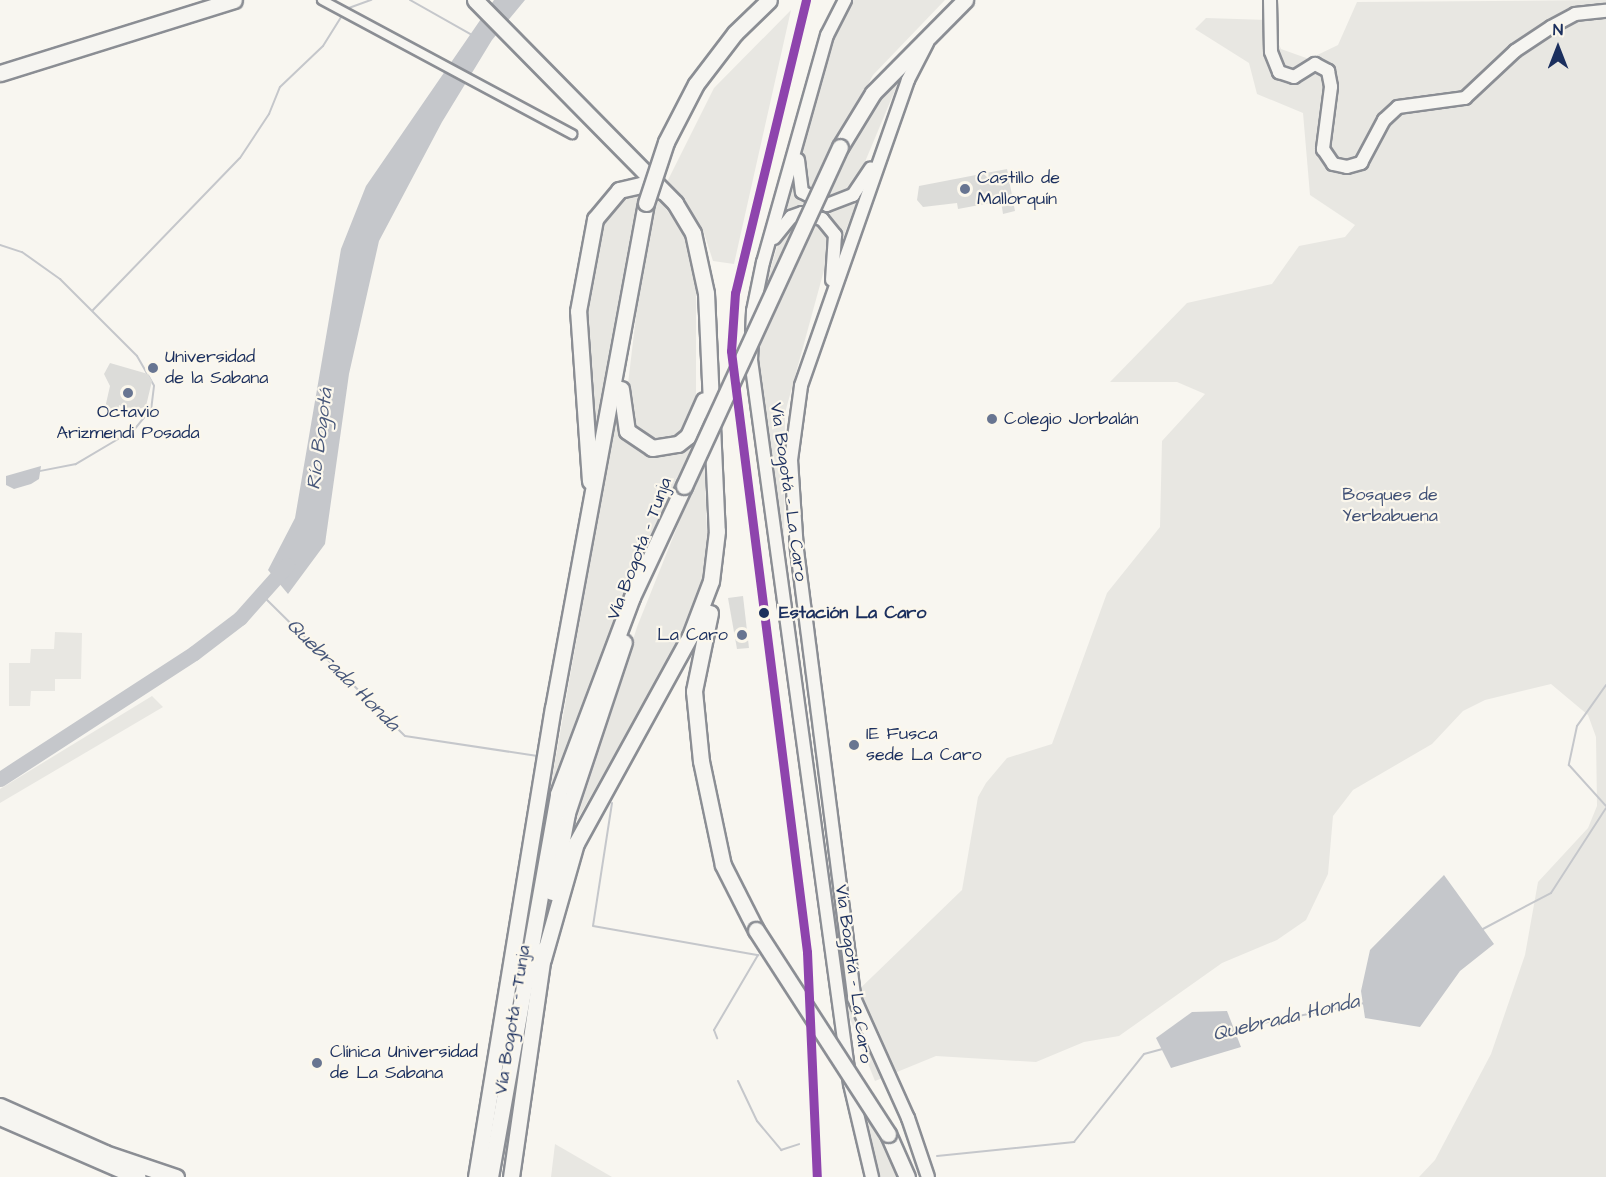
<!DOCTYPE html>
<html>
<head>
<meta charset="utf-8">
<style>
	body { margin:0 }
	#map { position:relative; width:1606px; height:1177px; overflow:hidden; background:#f8f6f0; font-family:"Architects Daughter",sans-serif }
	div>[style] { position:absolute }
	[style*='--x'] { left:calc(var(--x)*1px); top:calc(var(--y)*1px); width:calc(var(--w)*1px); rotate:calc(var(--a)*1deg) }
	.green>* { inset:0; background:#e8e7e2 }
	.water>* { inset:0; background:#c5c7cb }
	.stream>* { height:2px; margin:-1px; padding:0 1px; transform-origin:1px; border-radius:1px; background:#c5c7cb }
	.river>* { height:15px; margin:-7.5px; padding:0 7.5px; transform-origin:7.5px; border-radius:7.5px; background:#c5c7cb }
	.building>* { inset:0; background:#dcdcd9 }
	.roads { filter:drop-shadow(2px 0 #8b8e94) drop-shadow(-2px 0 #8b8e94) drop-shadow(0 2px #8b8e94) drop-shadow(0 -2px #8b8e94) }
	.street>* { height:8px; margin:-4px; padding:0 4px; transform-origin:4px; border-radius:4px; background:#f6f5f1 }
	.secondary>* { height:12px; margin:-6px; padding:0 6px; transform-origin:6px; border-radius:6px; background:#f6f5f1 }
	.primary>* { height:12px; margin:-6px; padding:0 6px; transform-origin:6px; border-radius:6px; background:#f6f5f1 }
	.highway>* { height:15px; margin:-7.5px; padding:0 7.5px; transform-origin:7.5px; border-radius:7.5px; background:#f6f5f1 }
	.bridges { filter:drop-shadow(2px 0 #8b8e94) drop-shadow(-2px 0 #8b8e94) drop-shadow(0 2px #8b8e94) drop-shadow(0 -2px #8b8e94) }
	.highway-bridge>* { height:15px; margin:-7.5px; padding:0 7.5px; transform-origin:7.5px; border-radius:7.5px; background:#f6f5f1 }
	.rail-1>* { height:9px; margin:-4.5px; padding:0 4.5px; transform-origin:4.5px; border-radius:4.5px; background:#8e44ad }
	.dots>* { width:16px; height:16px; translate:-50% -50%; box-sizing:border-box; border:3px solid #fbf7ec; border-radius:50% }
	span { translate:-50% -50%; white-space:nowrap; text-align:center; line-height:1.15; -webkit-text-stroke:4.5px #fbf7ec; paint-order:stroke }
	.poi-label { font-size:18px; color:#1b2f5e }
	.left { translate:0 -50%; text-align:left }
	.right { translate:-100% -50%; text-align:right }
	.street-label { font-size:18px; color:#1b2f5e }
	.park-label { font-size:18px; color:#415176 }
	.stop-label { font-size:18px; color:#1b2f5e; font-weight:700 }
	.water-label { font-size:20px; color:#47577a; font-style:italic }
	.north { position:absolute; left:1528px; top:18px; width:60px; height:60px; -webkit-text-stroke:4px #fbf7ec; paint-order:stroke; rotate:0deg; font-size:16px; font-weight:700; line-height:24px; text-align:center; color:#1b2f5e }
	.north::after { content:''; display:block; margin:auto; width:21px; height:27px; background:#1b2f5e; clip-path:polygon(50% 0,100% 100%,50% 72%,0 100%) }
</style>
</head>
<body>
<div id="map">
	<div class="green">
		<div style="clip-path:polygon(852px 0,945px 0,873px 75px,810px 193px,804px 186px,801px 162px,805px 135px,832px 34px)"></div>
		<div style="clip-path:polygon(1606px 0,1606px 1177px,1419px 1177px,1435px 1160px,1491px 1054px,1525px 955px,1538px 882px,1588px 828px,1597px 806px,1596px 737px,1588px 715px,1551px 684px,1485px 700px,1463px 711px,1432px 744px,1353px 790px,1333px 816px,1328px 874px,1306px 920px,1277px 940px,1222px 963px,1119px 1036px,1084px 1042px,1036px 1062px,936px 1056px,875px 1081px,844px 1004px,962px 890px,978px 797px,986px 783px,1007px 758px,1052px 744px,1107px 593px,1160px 527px,1162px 441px,1205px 394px,1177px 382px,1110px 382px,1187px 303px,1272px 284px,1299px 246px,1345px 237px,1355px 225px,1310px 195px,1303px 113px,1257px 94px,1249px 63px,1195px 29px,1206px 18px,1268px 20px,1281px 49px,1309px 59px,1338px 45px,1357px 2px)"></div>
		<div style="clip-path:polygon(791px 10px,734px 264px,713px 261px,703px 230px,667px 182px,714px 88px)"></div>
		<div style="clip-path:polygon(903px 71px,857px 181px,847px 195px,824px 199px,869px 112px)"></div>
		<div style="clip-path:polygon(791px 179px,808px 204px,844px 207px,860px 193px,839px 248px,837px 227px,819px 212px,789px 212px,780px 220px)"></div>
		<div style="clip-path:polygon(645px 189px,599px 456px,585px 326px,600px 217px,609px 201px)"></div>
		<div style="clip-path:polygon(656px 195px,684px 234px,696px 283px,696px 413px,691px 425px,671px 441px,659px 442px,635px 432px,625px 409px,644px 249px)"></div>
		<div style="clip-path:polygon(793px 220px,817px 222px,832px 241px,785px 413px,784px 555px,756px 354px,756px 318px,780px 237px)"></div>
		<div style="clip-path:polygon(617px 409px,626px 442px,651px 454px,687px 448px,703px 420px,708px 564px,685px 631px,576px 822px,637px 627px,688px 500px,675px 493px,574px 730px,535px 876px)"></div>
		<div style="clip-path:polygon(55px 632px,82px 633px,81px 679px,55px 679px,55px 691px,31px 691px,30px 706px,9px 706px,9px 663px,30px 663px,31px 649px,54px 649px)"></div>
		<div style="clip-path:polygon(152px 696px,163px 707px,0 803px,0 789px)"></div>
		<div style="clip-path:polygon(856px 1093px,872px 1116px,900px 1177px,877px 1177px)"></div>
		<div style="clip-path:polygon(555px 1144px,612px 1177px,551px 1177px)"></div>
	</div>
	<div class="water">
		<div style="clip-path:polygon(494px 0,525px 0,492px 40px,442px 122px,379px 241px,349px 374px,325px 544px,288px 594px,268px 570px,295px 518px,341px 249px,366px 186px)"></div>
		<div style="clip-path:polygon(41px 466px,39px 479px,31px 484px,14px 489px,6px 485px,6px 476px)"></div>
		<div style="clip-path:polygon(1444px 875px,1494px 944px,1460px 971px,1420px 1027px,1365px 1018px,1361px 991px,1370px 950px)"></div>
		<div style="clip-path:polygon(1227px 1011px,1241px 1047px,1171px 1068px,1156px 1038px,1192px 1012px)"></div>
	</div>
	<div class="stream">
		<div style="--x:410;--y:0;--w:69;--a:29.5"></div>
		<div style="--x:346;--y:9;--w:27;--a:-20"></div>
		<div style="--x:0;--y:245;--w:23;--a:18"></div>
		<div style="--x:22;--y:252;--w:47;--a:35.4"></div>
		<div style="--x:60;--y:279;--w:109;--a:45"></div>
		<div style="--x:137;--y:356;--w:34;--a:60"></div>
		<div style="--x:154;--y:386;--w:23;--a:97"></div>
		<div style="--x:151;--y:409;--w:26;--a:129"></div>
		<div style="--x:135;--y:429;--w:69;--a:149.3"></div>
		<div style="--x:76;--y:464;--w:36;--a:169"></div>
		<div style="--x:93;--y:310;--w:211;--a:-46"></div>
		<div style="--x:240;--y:158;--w:53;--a:-56.6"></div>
		<div style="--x:269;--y:114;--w:29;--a:-68"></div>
		<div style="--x:280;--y:87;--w:59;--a:-43.6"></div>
		<div style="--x:323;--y:46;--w:38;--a:-58"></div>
		<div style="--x:263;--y:596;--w:199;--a:44.6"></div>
		<div style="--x:405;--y:736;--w:134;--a:8.6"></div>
		<div style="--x:1606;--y:685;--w:50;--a:125.3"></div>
		<div style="--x:1577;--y:726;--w:40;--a:102"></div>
		<div style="--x:1569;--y:765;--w:55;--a:47.9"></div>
		<div style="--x:612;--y:803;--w:124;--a:98.8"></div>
		<div style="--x:593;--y:926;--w:168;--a:10"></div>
		<div style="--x:758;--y:955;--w:87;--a:120.4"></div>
		<div style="--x:714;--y:1030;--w:9;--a:69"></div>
		<div style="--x:1481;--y:930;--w:79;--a:-27.9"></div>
		<div style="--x:1551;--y:893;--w:101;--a:-57.1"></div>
		<div style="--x:1232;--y:1029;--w:135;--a:-11.1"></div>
		<div style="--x:738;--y:1081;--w:44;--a:64.6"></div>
		<div style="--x:757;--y:1121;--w:38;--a:50"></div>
		<div style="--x:781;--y:1150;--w:19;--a:-18"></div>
		<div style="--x:937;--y:1156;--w:138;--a:-5.8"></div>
		<div style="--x:1074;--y:1142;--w:112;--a:-51.5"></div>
		<div style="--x:1144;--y:1054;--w:20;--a:-15"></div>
	</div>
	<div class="river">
		<div style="--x:0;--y:779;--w:231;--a:-33"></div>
		<div style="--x:194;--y:653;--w:58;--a:-37.3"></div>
		<div style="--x:240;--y:618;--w:71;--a:-48.4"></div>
	</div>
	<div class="building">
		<div style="clip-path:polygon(1007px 169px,1015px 211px,1003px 214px,1001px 201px,958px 209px,957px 203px,923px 207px,917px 200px,919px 186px)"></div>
		<div style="clip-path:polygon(110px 363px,148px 374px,152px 381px,146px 406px,135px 411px,119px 405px,118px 413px,105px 408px,110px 386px,104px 374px)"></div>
		<div style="clip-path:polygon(743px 596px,749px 648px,737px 649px,728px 598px)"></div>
	</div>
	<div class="roads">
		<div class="street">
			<div style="--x:322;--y:0;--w:284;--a:28.2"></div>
		</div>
		<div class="secondary">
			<div style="--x:1270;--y:0;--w:52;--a:88.9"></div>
			<div style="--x:1271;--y:52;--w:22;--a:68"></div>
			<div style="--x:1279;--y:72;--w:16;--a:18"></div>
			<div style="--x:1294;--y:77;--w:25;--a:-32"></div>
			<div style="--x:1315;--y:64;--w:15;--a:28"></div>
			<div style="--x:1328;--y:71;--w:16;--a:79"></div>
			<div style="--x:1331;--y:87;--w:63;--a:97.4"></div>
			<div style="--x:1323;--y:149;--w:18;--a:56"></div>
			<div style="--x:1333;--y:164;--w:14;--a:12"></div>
			<div style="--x:1347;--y:167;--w:15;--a:-16"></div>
			<div style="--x:1361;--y:163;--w:49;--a:-61.9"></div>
			<div style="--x:1384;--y:120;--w:19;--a:-43"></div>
			<div style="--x:1398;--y:107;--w:68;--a:-7.7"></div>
			<div style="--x:1465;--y:98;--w:69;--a:-43.2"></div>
			<div style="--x:1515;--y:51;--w:43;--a:-33.7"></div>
			<div style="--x:1551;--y:27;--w:27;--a:-28"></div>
			<div style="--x:1575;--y:14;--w:31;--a:-6"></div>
		</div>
		<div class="primary">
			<div style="--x:845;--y:0;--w:39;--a:117"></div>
			<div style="--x:827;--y:35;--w:236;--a:105.7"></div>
			<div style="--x:763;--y:262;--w:50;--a:101.5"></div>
			<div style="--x:753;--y:311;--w:49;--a:92.3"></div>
			<div style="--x:751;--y:360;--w:731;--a:82.21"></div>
			<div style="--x:850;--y:1084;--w:96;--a:76.7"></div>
			<div style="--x:927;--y:43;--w:42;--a:117.2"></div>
			<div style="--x:908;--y:80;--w:324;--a:109.3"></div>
			<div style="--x:801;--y:386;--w:75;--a:97.7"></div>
			<div style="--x:791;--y:460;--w:90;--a:86.2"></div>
			<div style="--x:797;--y:550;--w:452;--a:82.7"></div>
			<div style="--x:854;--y:998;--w:132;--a:65.8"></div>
			<div style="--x:908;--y:1118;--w:62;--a:71.3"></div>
			<div style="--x:798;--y:160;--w:32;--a:83"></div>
			<div style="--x:802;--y:192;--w:28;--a:27"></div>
			<div style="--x:827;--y:205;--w:28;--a:-21"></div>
			<div style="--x:853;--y:195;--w:32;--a:-56"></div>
			<div style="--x:774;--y:238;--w:27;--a:-51"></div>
			<div style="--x:791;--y:217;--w:12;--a:-20"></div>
			<div style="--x:802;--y:213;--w:21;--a:17"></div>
			<div style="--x:822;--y:219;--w:21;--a:51"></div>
			<div style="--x:835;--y:235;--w:45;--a:93.8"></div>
		</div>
		<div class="highway">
			<div style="--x:475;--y:0;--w:285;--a:45.4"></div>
			<div style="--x:675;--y:203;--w:35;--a:59"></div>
			<div style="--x:693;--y:233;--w:61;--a:77.8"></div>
			<div style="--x:706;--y:293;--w:238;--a:87.4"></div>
			<div style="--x:717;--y:531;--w:50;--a:96.8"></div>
			<div style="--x:711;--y:581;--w:59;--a:110.9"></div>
			<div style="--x:690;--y:636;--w:236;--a:118.8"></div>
			<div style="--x:576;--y:843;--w:121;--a:105.9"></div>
			<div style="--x:0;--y:73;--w:245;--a:-17.3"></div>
			<div style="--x:840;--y:147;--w:63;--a:-58.6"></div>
			<div style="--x:873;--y:93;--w:131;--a:-45.3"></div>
			<div style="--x:621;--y:389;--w:42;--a:81.9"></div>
			<div style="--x:627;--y:431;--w:30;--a:34"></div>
			<div style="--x:652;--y:448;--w:26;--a:-9"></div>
			<div style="--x:678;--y:444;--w:13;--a:-39"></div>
			<div style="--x:688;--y:436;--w:39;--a:-66"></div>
			<div style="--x:590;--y:481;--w:170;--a:-94"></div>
			<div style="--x:578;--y:311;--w:94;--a:-79.5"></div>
			<div style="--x:595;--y:219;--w:38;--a:-50"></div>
			<div style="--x:619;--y:190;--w:23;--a:-13"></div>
			<div style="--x:641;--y:185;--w:22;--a:16"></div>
			<div style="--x:710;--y:613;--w:80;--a:101.6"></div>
			<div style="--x:694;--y:691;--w:70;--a:84.3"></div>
			<div style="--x:701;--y:761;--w:106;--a:78.1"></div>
			<div style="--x:723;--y:865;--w:73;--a:63.1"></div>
			<div style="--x:552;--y:892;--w:80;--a:-79.2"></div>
			<div style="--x:567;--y:813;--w:180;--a:-71.6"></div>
			<div style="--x:0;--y:1106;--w:115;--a:24.1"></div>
			<div style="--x:105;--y:1153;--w:75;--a:18.7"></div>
			<div style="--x:0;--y:1117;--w:150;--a:23.5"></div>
			<div style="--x:888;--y:1134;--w:47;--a:66.2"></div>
			<div style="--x:476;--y:1177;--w:475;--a:-80.7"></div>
			<div style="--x:553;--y:708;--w:513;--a:-79.57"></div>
			<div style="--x:490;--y:1177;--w:389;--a:-79.9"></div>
			<div style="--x:558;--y:794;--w:210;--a:-69.4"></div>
			<div style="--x:632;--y:597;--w:123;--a:-64.9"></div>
			<div style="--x:511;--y:1177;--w:230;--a:-81.8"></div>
		</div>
	</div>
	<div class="bridges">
		<div class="highway-bridge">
			<div style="--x:646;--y:203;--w:64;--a:-71.8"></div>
			<div style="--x:666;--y:142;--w:65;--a:-62.7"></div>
			<div style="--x:696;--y:84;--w:64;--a:-52.6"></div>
			<div style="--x:735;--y:33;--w:47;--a:-44.1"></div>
			<div style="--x:684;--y:486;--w:373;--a:-65.3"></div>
			<div style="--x:756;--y:930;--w:243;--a:57.1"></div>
		</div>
	</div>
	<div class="rail-1">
		<div style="--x:806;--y:0;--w:301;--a:103.6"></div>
		<div style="--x:735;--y:293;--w:58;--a:93.9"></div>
		<div style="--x:731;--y:351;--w:606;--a:82.79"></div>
		<div style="--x:807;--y:952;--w:225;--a:87.5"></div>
	</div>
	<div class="dots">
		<div style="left:965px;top:189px;background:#687591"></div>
		<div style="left:153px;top:368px;background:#687591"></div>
		<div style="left:128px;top:393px;background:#687591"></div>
		<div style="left:992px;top:419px;background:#687591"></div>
		<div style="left:764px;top:613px;background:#1b2f5e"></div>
		<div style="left:742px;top:635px;background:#687591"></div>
		<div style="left:854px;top:745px;background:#687591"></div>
		<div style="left:317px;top:1063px;background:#687591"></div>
	</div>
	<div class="poi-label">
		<span class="left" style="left:977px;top:189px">Castillo de<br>Mallorquín</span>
		<span class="left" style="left:165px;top:368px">Universidad<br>de la Sabana</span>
		<span style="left:128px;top:423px">Octavio<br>Arizmendi Posada</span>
		<span class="left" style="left:1004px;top:419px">Colegio Jorbalán</span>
		<span class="right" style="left:728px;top:635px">La Caro</span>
		<span class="left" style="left:866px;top:745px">IE Fusca<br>sede La Caro</span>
		<span class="left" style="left:330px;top:1063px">Clínica Universidad<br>de La Sabana</span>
	</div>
	<div class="street-label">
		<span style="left:788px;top:492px;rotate:82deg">Vía Bogotá - La Caro</span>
		<span style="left:640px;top:549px;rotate:-69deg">Vía Bogotá - Tunja</span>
		<span style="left:853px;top:974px;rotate:82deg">Vía Bogotá - La Caro</span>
		<span style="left:513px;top:1020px;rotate:-81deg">Vía Bogotá - Tunja</span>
	</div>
	<div class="park-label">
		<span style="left:1390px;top:506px">Bosques de<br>Yerbabuena</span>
	</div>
	<div class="stop-label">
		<span class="left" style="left:779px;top:613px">Estación La Caro</span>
	</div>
	<div class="water-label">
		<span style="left:320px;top:439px;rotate:-83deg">Río Bogotá</span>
		<span style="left:343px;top:675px;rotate:45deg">Quebrada Honda</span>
		<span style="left:1286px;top:1018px;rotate:-13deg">Quebrada Honda</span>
	</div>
	<div class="north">N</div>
</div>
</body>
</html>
